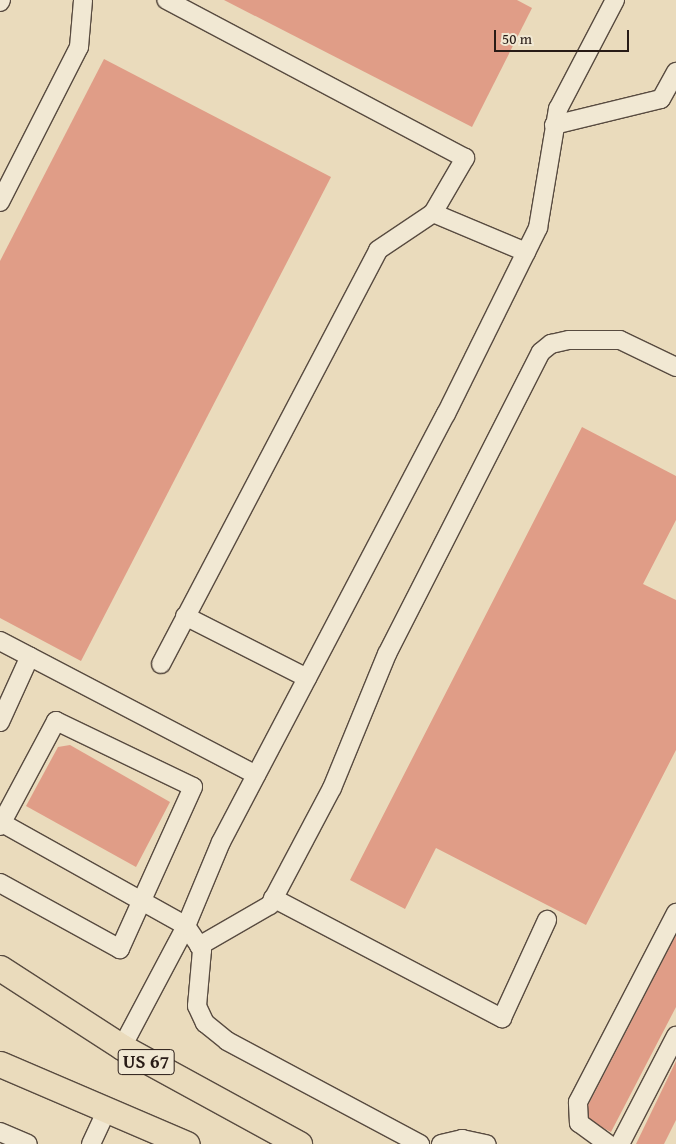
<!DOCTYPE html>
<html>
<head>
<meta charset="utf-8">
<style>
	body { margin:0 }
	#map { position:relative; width:676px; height:1144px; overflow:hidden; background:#eadbbc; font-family:"Gentium Book Plus",serif }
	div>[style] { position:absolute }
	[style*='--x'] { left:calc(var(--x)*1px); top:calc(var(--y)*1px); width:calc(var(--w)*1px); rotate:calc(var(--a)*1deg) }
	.building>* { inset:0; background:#e09d87 }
	.roads { filter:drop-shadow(1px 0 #584b40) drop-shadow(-1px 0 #584b40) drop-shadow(0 1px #584b40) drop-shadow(0 -1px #584b40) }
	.minor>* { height:18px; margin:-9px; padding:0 9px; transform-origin:9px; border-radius:9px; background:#f1e8d3 }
	.highway>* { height:25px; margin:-12.5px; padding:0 12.5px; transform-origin:12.5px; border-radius:12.5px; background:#eadbbc }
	span { translate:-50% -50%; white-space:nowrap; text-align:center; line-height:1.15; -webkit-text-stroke:4.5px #f1e8d3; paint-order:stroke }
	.shield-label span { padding:1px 4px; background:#f1e8d3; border:1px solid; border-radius:4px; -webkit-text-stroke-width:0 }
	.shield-label { font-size:19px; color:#281b16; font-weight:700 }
	.scale { position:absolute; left:494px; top:30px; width:135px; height:22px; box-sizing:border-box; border:2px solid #281b16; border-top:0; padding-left:6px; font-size:15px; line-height:18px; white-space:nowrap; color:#281b16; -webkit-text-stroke:4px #f1e8d3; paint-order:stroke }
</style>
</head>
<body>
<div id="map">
	<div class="building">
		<div style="clip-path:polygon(224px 0,517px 0,532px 8px,472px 127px)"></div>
		<div style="clip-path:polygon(104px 59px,331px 177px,81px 661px,0 618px,0 261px)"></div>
		<div style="clip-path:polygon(582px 427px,676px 476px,676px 520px,643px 584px,676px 600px,676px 750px,586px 925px,436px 848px,405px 909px,350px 880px)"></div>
		<div style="clip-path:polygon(70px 745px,170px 802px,136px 867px,26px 806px,58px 747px)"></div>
		<div style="clip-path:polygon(676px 935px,676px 1007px,611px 1132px,582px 1117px)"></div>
		<div style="clip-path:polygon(676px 1061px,676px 1120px,664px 1144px,636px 1144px)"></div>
	</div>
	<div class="roads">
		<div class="minor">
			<div style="--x:0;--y:2;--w:2;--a:-63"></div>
			<div style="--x:554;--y:125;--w:110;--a:-13.7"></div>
			<div style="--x:661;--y:99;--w:31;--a:-61"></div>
			<div style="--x:0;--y:202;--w:174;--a:-63"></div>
			<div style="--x:79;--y:47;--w:47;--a:-85.1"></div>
			<div style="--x:433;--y:213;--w:101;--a:22.8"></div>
			<div style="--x:185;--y:616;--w:137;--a:26.9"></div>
			<div style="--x:0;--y:641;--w:289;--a:27.6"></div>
			<div style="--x:161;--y:664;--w:467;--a:-62.3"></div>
			<div style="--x:378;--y:250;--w:66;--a:-33.9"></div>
			<div style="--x:433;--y:213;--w:64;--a:-59.8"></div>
			<div style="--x:465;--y:158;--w:338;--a:-152.1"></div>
			<div style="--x:0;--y:722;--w:72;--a:-65.6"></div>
			<div style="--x:2;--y:823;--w:211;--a:29.2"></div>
			<div style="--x:186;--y:926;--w:29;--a:56"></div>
			<div style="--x:202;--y:950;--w:56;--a:95.1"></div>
			<div style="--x:197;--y:1006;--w:19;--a:65"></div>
			<div style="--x:205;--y:1023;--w:28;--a:39"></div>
			<div style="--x:227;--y:1041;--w:219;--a:28.1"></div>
			<div style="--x:0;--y:826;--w:119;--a:-61.9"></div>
			<div style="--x:56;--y:721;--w:152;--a:25.7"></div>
			<div style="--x:193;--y:787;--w:178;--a:114.3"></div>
			<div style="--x:120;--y:949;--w:137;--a:-151.2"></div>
			<div style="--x:273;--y:898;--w:259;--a:27.7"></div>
			<div style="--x:502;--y:1018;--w:108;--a:-65.3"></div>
			<div style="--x:199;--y:946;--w:82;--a:-30"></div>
			<div style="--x:270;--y:905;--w:132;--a:-62.1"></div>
			<div style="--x:332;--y:788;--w:145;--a:-67.7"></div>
			<div style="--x:387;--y:654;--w:339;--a:-63"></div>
			<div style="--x:541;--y:352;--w:13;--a:-39"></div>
			<div style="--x:551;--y:344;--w:18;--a:-13"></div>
			<div style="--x:569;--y:340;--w:51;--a:0"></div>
			<div style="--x:620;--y:340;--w:62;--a:25.7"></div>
			<div style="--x:122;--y:1047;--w:137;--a:-62.1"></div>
			<div style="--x:186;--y:926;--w:91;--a:-67.4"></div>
			<div style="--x:221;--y:842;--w:484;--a:-62.3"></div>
			<div style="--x:446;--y:414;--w:208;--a:-63.7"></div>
			<div style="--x:538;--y:228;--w:121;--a:-80.5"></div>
			<div style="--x:558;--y:109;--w:123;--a:-62.4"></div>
			<div style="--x:0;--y:1132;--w:30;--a:23"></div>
			<div style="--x:91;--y:1144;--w:38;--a:-65"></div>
			<div style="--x:441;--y:1144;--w:22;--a:-13"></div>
			<div style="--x:462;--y:1139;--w:25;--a:12"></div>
			<div style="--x:608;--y:1144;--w:36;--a:-144"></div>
			<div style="--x:579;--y:1123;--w:21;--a:-93"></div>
			<div style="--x:578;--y:1102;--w:213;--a:-62.6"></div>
			<div style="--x:620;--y:1144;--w:122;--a:-62.6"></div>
		</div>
		<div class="highway">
			<div style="--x:0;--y:968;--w:145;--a:32.9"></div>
			<div style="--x:122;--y:1047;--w:202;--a:28.7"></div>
			<div style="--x:0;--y:1064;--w:203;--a:23.2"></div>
		</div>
	</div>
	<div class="shield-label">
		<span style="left:146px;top:1062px">US 67</span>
	</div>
	<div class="scale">50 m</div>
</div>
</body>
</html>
